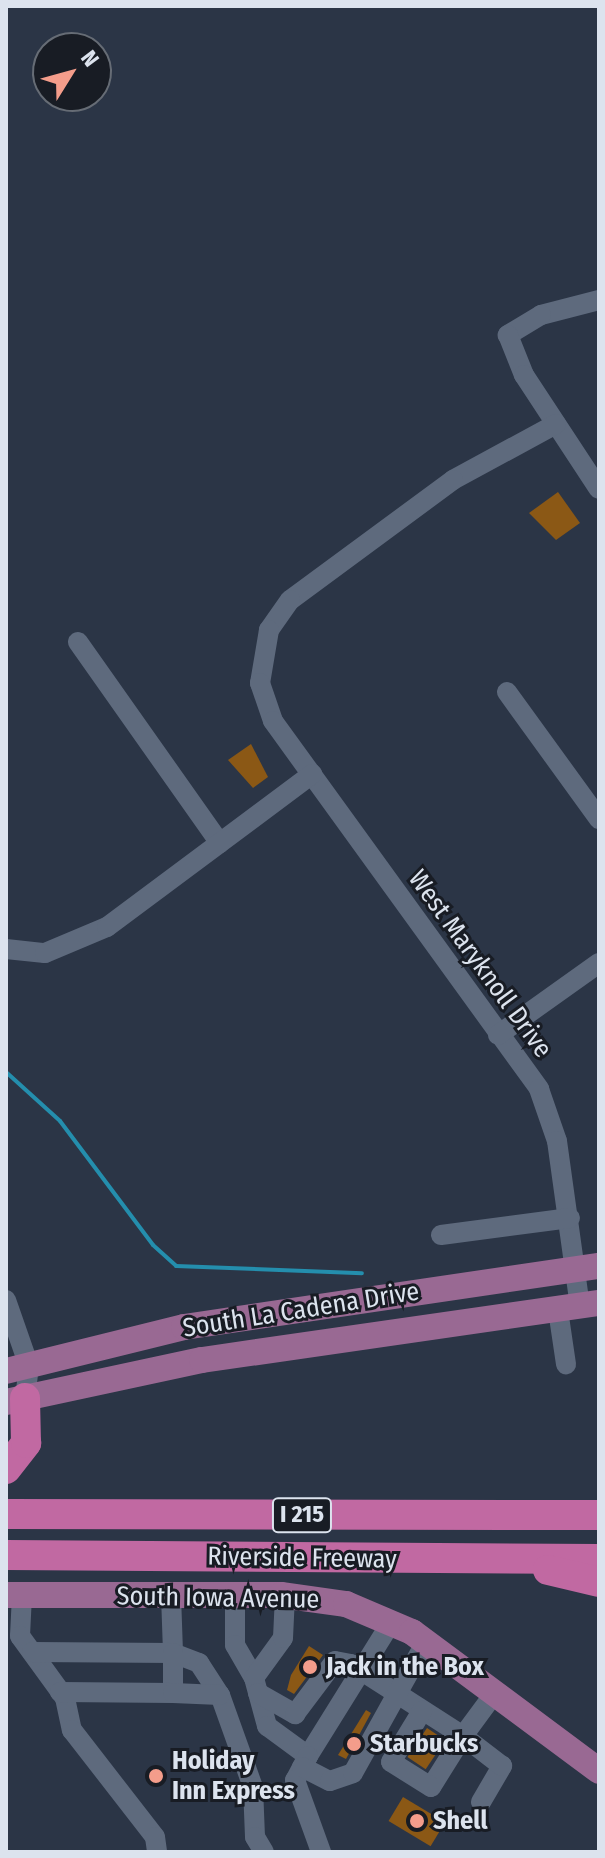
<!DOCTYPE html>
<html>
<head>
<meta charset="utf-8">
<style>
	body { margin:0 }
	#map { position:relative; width:605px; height:1858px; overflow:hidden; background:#2b3546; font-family:"Fira Sans Condensed",sans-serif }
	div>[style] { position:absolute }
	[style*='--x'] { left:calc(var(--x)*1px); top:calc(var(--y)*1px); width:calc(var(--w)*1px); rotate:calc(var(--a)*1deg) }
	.stream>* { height:4px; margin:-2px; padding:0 2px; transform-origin:2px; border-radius:2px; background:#248ead }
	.building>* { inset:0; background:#8b5815; transform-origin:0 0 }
	.minor>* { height:20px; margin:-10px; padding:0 10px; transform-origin:10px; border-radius:10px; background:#5e6a7d }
	.major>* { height:26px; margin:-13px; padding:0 13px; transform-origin:13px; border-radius:13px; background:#996993 }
	.highway>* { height:30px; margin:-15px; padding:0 15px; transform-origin:15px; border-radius:15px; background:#c169a2 }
	.dots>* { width:22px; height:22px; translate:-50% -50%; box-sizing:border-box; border:4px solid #181c24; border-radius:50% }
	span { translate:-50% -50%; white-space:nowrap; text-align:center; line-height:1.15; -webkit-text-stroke:6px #181c24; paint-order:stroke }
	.shield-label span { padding:2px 6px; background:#181c24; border:2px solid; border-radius:6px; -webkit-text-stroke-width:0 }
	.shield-label { font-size:24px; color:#dce3ee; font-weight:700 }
	.street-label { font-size:26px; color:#dce3ee }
	.poi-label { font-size:26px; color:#dce3ee; font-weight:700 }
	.left { translate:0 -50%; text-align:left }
	.frame { position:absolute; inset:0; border:8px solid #dce3ee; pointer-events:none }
	.north { position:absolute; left:32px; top:32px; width:80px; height:80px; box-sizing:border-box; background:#181c24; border:2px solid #666c75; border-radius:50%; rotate:53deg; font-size:22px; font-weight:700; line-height:32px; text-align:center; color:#dce3ee }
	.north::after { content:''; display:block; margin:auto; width:28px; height:36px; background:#f49d8b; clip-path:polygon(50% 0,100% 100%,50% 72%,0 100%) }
</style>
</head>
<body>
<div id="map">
	<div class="stream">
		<div style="--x:6;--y:1072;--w:73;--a:42.2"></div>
		<div style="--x:60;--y:1121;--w:155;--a:53.1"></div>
		<div style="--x:153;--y:1245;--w:31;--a:42"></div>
		<div style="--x:176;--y:1266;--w:186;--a:2.2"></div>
	</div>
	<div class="building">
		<div style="clip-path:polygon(558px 492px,580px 523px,556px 540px,529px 513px)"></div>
		<div style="clip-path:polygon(251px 744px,268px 777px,253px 788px,228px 760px)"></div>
		<div style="clip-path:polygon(309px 1646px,323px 1655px,294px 1694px,287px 1690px,291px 1675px)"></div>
		<div style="clip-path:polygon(366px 1710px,371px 1713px,346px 1759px,338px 1755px)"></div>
		<div style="left:427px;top:1728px;width:22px;height:35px;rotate:34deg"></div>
		<div style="left:403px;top:1797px;width:49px;height:28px;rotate:31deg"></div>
	</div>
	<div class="minor">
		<div style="--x:599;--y:300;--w:60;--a:165.5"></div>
		<div style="--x:541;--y:315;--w:39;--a:149"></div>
		<div style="--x:508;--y:335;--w:43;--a:68.2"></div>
		<div style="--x:524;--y:375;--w:136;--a:56.7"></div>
		<div style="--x:556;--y:424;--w:117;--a:151.5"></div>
		<div style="--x:453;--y:480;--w:202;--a:143.6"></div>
		<div style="--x:290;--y:600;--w:37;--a:125"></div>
		<div style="--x:269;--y:630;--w:54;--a:99.6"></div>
		<div style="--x:260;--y:683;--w:40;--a:71.1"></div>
		<div style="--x:273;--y:721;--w:454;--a:54.1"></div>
		<div style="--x:539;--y:1089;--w:55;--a:70.9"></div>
		<div style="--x:557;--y:1141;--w:167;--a:82.1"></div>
		<div style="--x:78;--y:642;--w:246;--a:54.8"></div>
		<div style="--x:507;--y:692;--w:157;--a:54.1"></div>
		<div style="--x:6;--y:949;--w:39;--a:6"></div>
		<div style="--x:45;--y:953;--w:67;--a:-22.8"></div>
		<div style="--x:107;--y:927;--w:256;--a:-36.7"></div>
		<div style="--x:498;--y:1035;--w:124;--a:-35.5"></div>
		<div style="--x:441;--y:1235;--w:130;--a:-7.5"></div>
		<div style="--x:6;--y:1300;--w:70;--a:70.8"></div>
		<div style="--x:29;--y:1366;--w:32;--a:97"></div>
		<div style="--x:558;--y:1310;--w:55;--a:81.6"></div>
		<div style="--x:22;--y:1595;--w:41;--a:92.8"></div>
		<div style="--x:20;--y:1636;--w:77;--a:54"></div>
		<div style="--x:65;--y:1698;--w:33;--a:78"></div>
		<div style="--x:72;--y:1730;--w:135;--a:52.2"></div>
		<div style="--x:155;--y:1837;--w:15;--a:82"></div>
		<div style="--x:171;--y:1595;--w:58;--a:88"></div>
		<div style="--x:173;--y:1653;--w:28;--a:21"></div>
		<div style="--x:199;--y:1663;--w:38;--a:57"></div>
		<div style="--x:220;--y:1695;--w:98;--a:70.3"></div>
		<div style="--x:253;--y:1787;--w:50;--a:87.7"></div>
		<div style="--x:255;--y:1837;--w:17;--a:59"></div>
		<div style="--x:235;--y:1595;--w:50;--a:90"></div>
		<div style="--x:235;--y:1645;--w:38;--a:60"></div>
		<div style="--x:254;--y:1678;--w:50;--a:74.8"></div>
		<div style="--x:267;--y:1726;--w:51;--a:36.2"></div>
		<div style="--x:308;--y:1756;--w:159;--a:-58.1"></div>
		<div style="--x:32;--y:1652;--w:141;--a:0.4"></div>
		<div style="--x:173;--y:1653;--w:40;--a:90"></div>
		<div style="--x:173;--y:1693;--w:113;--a:-179.5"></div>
		<div style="--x:254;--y:1678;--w:49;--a:-54.1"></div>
		<div style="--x:283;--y:1638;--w:43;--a:-87.3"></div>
		<div style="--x:173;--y:1693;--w:47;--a:2.4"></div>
		<div style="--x:258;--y:1693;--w:43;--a:29.6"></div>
		<div style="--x:295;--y:1714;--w:66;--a:-53"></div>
		<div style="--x:335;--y:1661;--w:16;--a:11"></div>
		<div style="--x:351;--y:1664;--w:133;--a:32.7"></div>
		<div style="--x:463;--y:1736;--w:60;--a:122.1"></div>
		<div style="--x:431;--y:1787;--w:47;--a:-148"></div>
		<div style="--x:391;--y:1762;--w:60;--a:-58.7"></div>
		<div style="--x:308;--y:1756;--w:27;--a:118"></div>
		<div style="--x:295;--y:1780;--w:77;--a:70.1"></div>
		<div style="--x:302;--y:1767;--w:31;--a:27"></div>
		<div style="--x:330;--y:1781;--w:24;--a:-19"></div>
		<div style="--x:353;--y:1773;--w:150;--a:-60.9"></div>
		<div style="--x:481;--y:1802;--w:42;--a:-59.7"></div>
		<div style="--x:502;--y:1766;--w:49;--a:-142.4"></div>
		<div style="--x:463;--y:1736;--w:52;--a:-53.6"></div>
	</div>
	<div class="major">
		<div style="--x:6;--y:1371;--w:183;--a:-13.9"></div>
		<div style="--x:184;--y:1327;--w:419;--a:-8.4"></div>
		<div style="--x:6;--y:1402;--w:200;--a:-12.1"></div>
		<div style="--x:202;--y:1360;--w:401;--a:-8.2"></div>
		<div style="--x:6;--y:1595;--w:275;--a:0"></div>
		<div style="--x:281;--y:1595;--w:66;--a:7.9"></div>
		<div style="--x:346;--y:1604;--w:72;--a:23"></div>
		<div style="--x:412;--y:1632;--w:233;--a:36.6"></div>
	</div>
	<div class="highway">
		<div style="--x:6;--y:1469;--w:33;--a:-52"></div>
		<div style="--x:26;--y:1443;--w:45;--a:-91.3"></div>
		<div style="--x:6;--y:1514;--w:593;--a:0.1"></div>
		<div style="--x:6;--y:1555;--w:593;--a:0.39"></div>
		<div style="--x:548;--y:1570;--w:52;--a:13.2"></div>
	</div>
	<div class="dots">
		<div style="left:310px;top:1667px;background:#f49d8b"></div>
		<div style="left:354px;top:1744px;background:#f49d8b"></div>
		<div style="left:156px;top:1776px;background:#f49d8b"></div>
		<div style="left:417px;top:1821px;background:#f49d8b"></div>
	</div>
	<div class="shield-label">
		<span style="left:302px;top:1515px">I 215</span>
	</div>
	<div class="street-label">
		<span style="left:480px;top:964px;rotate:54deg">West Maryknoll Drive</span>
		<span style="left:301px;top:1310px;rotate:-9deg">South La Cadena Drive</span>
		<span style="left:302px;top:1558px;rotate:1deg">Riverside Freeway</span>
		<span style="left:218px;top:1598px;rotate:1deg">South Iowa Avenue</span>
	</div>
	<div class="poi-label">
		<span class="left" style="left:326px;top:1667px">Jack in the Box</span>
		<span class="left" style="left:370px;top:1744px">Starbucks</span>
		<span class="left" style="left:172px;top:1776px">Holiday<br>Inn Express</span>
		<span class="left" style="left:433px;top:1821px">Shell</span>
	</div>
	<div class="frame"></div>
	<div class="north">N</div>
</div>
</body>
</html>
